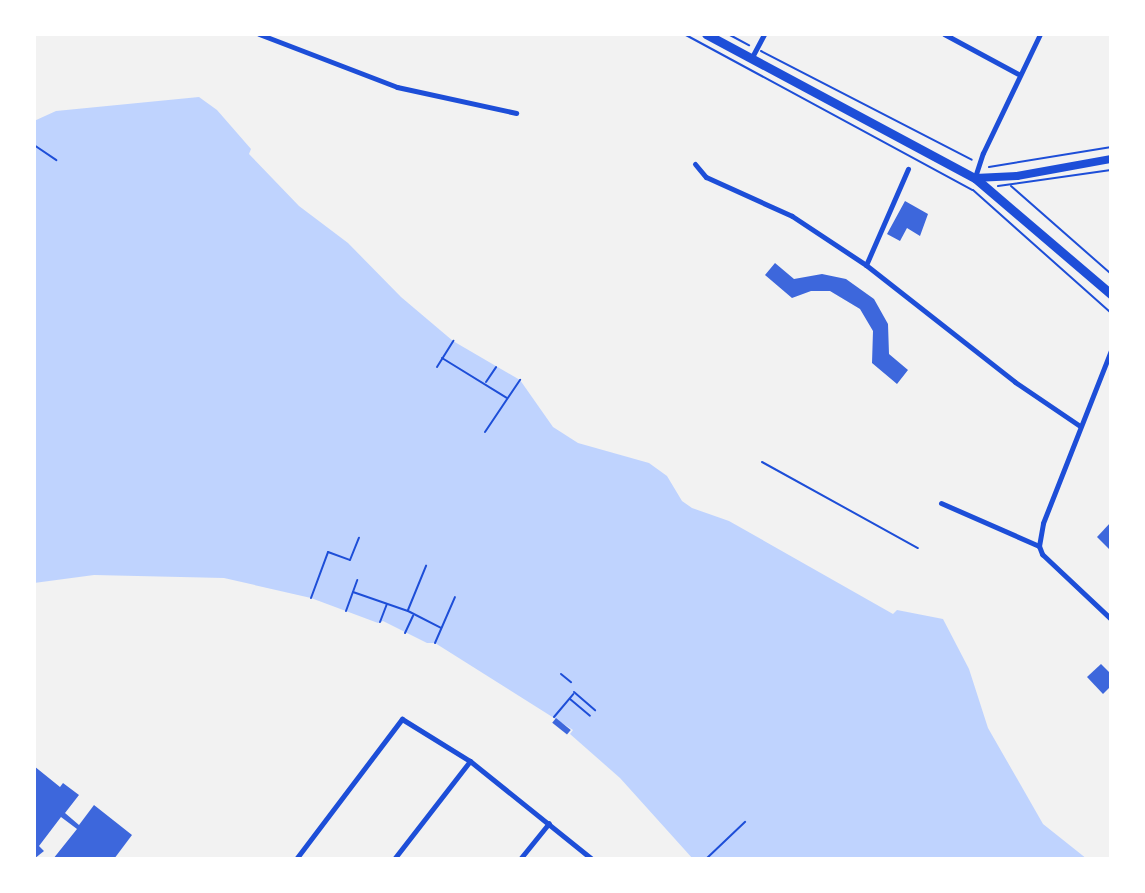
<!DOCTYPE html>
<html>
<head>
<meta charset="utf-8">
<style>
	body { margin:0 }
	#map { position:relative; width:1145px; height:893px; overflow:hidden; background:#f2f2f2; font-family:"Fira Sans",sans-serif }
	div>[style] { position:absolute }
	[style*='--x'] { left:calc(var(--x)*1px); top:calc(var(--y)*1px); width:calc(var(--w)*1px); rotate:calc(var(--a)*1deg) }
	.water>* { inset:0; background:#bfd3fe }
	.building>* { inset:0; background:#3d67dc; transform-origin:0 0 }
	.path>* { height:2px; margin:-1px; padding:0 1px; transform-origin:1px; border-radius:1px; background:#1d4ed8 }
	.minor>* { height:5px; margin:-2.5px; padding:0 2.5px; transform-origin:2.5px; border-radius:2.5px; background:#1d4ed8 }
	.secondary>* { height:8px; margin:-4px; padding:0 4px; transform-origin:4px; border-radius:4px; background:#1d4ed8 }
	.primary>* { height:9px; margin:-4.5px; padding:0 4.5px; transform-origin:4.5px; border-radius:4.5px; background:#1d4ed8 }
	span { translate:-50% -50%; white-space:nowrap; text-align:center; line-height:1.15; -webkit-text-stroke:8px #fff; paint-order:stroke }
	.frame { position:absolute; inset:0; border:36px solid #fff; pointer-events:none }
</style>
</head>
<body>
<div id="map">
	<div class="water">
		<div style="clip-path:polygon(199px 97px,217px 110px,251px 149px,249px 154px,299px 206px,348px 243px,401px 297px,453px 341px,520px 380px,553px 427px,578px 443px,649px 463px,667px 476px,682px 501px,692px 508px,729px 521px,893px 614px,897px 610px,943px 619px,969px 669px,988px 728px,1043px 824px,1087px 859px,693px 859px,620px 778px,570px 734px,573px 730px,435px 643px,427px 643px,383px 621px,378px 623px,311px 598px,224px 578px,94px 575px,34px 583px,34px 121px,56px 111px)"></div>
	</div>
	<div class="building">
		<div style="clip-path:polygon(905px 201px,928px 214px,920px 236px,907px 228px,900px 241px,887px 234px)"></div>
		<div style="clip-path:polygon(775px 263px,794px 279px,822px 274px,846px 279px,874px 299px,888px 324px,889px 354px,908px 370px,897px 384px,872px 363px,873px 331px,860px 309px,830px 291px,811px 291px,792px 298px,765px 275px)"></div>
		<div style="clip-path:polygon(1111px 522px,1111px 551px,1097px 537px)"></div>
		<div style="clip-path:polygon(1101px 664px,1111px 674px,1111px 686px,1103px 694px,1087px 677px)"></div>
		<div style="left:556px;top:718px;width:19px;height:6px;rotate:39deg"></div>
		<div style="clip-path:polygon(34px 766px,60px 787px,63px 783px,79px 795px,65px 813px,79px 825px,94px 805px,132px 835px,114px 859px,53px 859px,77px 829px,61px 817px,39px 846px,44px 851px,34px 859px)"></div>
	</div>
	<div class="path">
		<div style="--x:684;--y:34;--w:328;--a:28.4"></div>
		<div style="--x:973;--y:190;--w:185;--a:41.7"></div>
		<div style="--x:728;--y:34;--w:24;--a:28"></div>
		<div style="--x:761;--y:51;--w:237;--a:27.3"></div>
		<div style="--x:34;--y:145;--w:27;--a:34"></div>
		<div style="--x:989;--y:167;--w:124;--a:-9.3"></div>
		<div style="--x:998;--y:186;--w:114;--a:-8.1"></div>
		<div style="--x:1011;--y:186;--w:133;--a:41.3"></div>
		<div style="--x:442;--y:358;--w:76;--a:31.6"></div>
		<div style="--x:437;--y:367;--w:31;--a:-58"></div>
		<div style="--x:486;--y:382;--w:18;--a:-56"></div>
		<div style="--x:485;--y:432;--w:63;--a:-56.1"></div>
		<div style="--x:762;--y:462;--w:178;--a:28.9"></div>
		<div style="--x:353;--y:592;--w:58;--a:19.1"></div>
		<div style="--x:408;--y:611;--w:37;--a:27"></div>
		<div style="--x:311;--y:598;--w:49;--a:-69.7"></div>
		<div style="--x:328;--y:552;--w:23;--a:20"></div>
		<div style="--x:350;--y:560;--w:24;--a:-68"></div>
		<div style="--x:408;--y:610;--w:48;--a:-67.8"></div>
		<div style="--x:346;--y:611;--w:33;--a:-70"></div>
		<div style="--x:380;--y:622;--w:19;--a:-69"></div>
		<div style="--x:405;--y:633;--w:19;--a:-65"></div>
		<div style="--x:435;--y:643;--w:50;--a:-66.5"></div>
		<div style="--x:561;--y:674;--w:13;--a:39"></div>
		<div style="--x:574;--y:692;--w:28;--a:41"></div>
		<div style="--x:570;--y:699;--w:26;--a:40"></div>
		<div style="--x:554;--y:717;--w:30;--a:-50"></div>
		<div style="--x:706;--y:859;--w:54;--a:-43.5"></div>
	</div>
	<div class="minor">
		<div style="--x:259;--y:34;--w:148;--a:21"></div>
		<div style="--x:397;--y:87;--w:122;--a:12.3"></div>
		<div style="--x:944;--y:34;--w:86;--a:28.3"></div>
		<div style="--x:752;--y:57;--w:26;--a:-62"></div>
		<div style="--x:695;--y:164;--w:17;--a:50"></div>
		<div style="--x:706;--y:177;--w:94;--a:24.4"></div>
		<div style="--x:792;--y:216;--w:89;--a:33.5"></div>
		<div style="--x:866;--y:265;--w:189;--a:38.1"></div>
		<div style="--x:1015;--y:382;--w:78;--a:34.1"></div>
		<div style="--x:975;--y:177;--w:25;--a:-72"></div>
		<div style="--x:983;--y:153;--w:132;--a:-64.4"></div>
		<div style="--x:866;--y:265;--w:105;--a:-66.4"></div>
		<div style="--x:941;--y:503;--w:107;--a:23.7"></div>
		<div style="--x:1039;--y:546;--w:9;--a:69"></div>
		<div style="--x:1042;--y:554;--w:95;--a:43.3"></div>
		<div style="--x:1039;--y:546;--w:23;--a:-80"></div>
		<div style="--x:1043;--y:523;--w:186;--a:-68.5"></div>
		<div style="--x:296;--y:859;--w:176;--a:-52.9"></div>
		<div style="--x:402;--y:719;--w:80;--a:31.7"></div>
		<div style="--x:470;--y:761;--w:156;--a:38.8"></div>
		<div style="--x:394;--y:859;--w:124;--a:-52.2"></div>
		<div style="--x:520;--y:859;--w:46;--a:-51.1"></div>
	</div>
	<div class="secondary">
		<div style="--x:975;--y:178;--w:42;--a:-2.7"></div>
		<div style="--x:1017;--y:176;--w:96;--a:-10.3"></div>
	</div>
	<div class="primary">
		<div style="--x:706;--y:34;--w:305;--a:28.2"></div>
		<div style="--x:975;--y:178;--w:179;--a:40.5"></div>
	</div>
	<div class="frame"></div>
</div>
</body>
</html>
